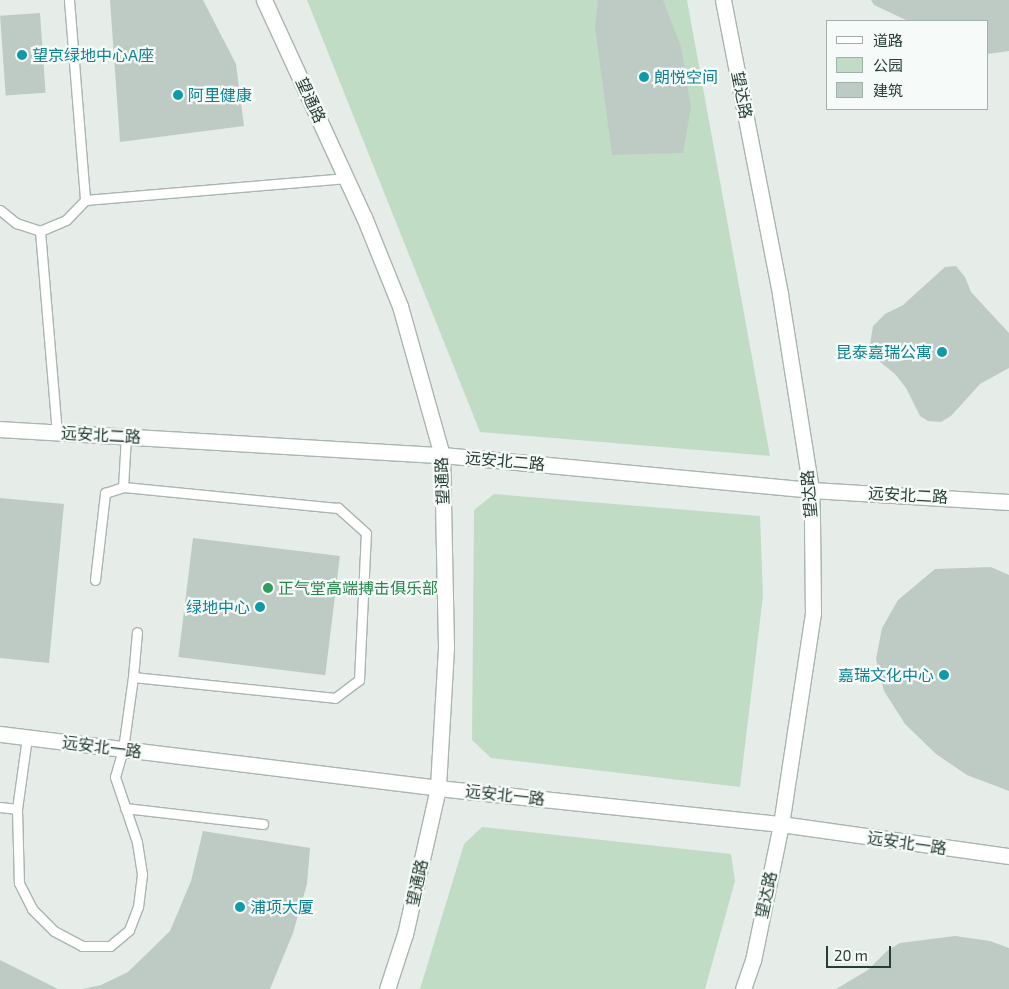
<!DOCTYPE html>
<html>
<head>
<meta charset="utf-8">
<style>
	body { margin:0 }
	#map { position:relative; width:1009px; height:989px; overflow:hidden; background:#e6ede9; font-family:"Exo 2","Noto Sans SC",sans-serif }
	div>[style] { position:absolute }
	[style*='--x'] { left:calc(var(--x)*1px); top:calc(var(--y)*1px); width:calc(var(--w)*1px); rotate:calc(var(--a)*1deg) }
	.green>* { inset:0; background:#c1dcc4 }
	.building>* { inset:0; background:#becbc4; transform-origin:0 0 }
	.roads { filter:drop-shadow(1px 0 #a9b5af) drop-shadow(-1px 0 #a9b5af) drop-shadow(0 1px #a9b5af) drop-shadow(0 -1px #a9b5af) }
	.service>* { height:9px; margin:-4.5px; padding:0 4.5px; transform-origin:4.5px; border-radius:4.5px; background:#fff }
	.minor>* { height:15px; margin:-7.5px; padding:0 7.5px; transform-origin:7.5px; border-radius:7.5px; background:#fff }
	.tertiary>* { height:15px; margin:-7.5px; padding:0 7.5px; transform-origin:7.5px; border-radius:7.5px; background:#fff }
	.dots>* { width:14px; height:14px; translate:-50% -50%; box-sizing:border-box; border:2px solid #f6faf8; border-radius:50% }
	span { translate:-50% -50%; white-space:nowrap; text-align:center; line-height:1.15; -webkit-text-stroke:4.5px #f6faf8; paint-order:stroke }
	.culture-label { font-size:16px; color:#0d838f }
	.left { translate:0 -50%; text-align:left }
	.right { translate:-100% -50%; text-align:right }
	.street-label { font-size:16px; color:#263e34 }
	.leisure-label { font-size:16px; color:#27864d }
	.legend { position:absolute; left:826px; top:20px; width:162px; height:90px; box-sizing:border-box; background:#f6faf8; border:1px solid #a3afaa; margin:0; padding:6px 9px; list-style:none; font-size:15px; color:#263e34 }
	.legend li { display:flex; align-items:center; gap:10px; height:25px }
	.legend b { width:25px; border:1px solid #a3afaa }
	.scale { position:absolute; left:826px; top:946px; width:65px; height:22px; box-sizing:border-box; border:2px solid #263e34; border-top:0; padding-left:6px; font-size:15px; line-height:18px; white-space:nowrap; color:#263e34; -webkit-text-stroke:4px #f6faf8; paint-order:stroke }
</style>
</head>
<body>
<div id="map">
	<div class="green">
		<div style="clip-path:polygon(307px 0,687px 0,770px 456px,480px 432px)"></div>
		<div style="clip-path:polygon(494px 494px,760px 516px,763px 596px,740px 787px,491px 758px,472px 740px,474px 510px)"></div>
		<div style="clip-path:polygon(482px 827px,731px 854px,735px 881px,705px 989px,420px 989px,464px 844px)"></div>
	</div>
	<div class="building">
		<div style="clip-path:polygon(110px 0,203px 0,236px 64px,244px 126px,120px 142px)"></div>
		<div style="clip-path:polygon(598px 0,663px 0,681px 47px,691px 107px,683px 153px,612px 155px,595px 27px)"></div>
		<div style="clip-path:polygon(871px 0,1009px 0,1009px 51px,988px 54px,988px 21px,908px 21px,874px 5px)"></div>
		<div style="left:40px;top:13px;width:80px;height:40px;rotate:86deg"></div>
		<div style="clip-path:polygon(956px 266px,965px 277px,971px 292px,1009px 333px,1009px 368px,980px 384px,951px 416px,941px 422px,928px 421px,920px 416px,906px 388px,895px 374px,879px 361px,870px 344px,873px 326px,885px 314px,903px 305px,945px 267px)"></div>
		<div style="clip-path:polygon(0 498px,64px 504px,49px 663px,0 658px)"></div>
		<div style="left:193px;top:538px;width:148px;height:120px;rotate:7deg"></div>
		<div style="clip-path:polygon(991px 567px,1009px 575px,1009px 791px,967px 775px,936px 754px,905px 724px,884px 691px,876px 659px,882px 628px,898px 600px,935px 569px)"></div>
		<div style="clip-path:polygon(203px 831px,310px 848px,307px 884px,293px 933px,270px 989px,82px 989px,101px 985px,128px 972px,170px 931px,191px 881px)"></div>
		<div style="clip-path:polygon(955px 936px,990px 941px,1009px 948px,1009px 989px,836px 989px,868px 970px,888px 950px,900px 943px)"></div>
		<div style="clip-path:polygon(0 960px,58px 989px,0 989px)"></div>
	</div>
	<div class="roads">
		<div class="service">
			<div style="--x:69;--y:0;--w:201;--a:85.4"></div>
			<div style="--x:0;--y:210;--w:21;--a:39"></div>
			<div style="--x:16;--y:223;--w:25;--a:18"></div>
			<div style="--x:40;--y:231;--w:28;--a:-23"></div>
			<div style="--x:66;--y:220;--w:28;--a:-46"></div>
			<div style="--x:85;--y:200;--w:263;--a:-4.8"></div>
			<div style="--x:40;--y:231;--w:203;--a:85.2"></div>
			<div style="--x:95;--y:580;--w:88;--a:-83.4"></div>
			<div style="--x:105;--y:493;--w:19;--a:-18"></div>
			<div style="--x:123;--y:487;--w:50;--a:-86.6"></div>
			<div style="--x:133;--y:677;--w:45;--a:-84.9"></div>
			<div style="--x:27;--y:737;--w:73;--a:97.9"></div>
			<div style="--x:17;--y:809;--w:74;--a:88.5"></div>
			<div style="--x:19;--y:883;--w:29;--a:63"></div>
			<div style="--x:32;--y:909;--w:31;--a:45"></div>
			<div style="--x:54;--y:931;--w:32;--a:28"></div>
			<div style="--x:82;--y:946;--w:28;--a:0"></div>
			<div style="--x:110;--y:946;--w:25;--a:-40"></div>
			<div style="--x:129;--y:930;--w:25;--a:-69"></div>
			<div style="--x:138;--y:907;--w:33;--a:-83"></div>
			<div style="--x:142;--y:874;--w:32;--a:-99"></div>
			<div style="--x:137;--y:842;--w:69;--a:-108.7"></div>
			<div style="--x:115;--y:777;--w:29;--a:-74"></div>
			<div style="--x:123;--y:749;--w:73;--a:-82.1"></div>
			<div style="--x:133;--y:677;--w:203;--a:5.9"></div>
			<div style="--x:335;--y:698;--w:30;--a:-37"></div>
			<div style="--x:359;--y:680;--w:147;--a:-87.3"></div>
			<div style="--x:366;--y:533;--w:38;--a:-138"></div>
			<div style="--x:338;--y:508;--w:216;--a:-174.4"></div>
			<div style="--x:0;--y:807;--w:17;--a:7"></div>
			<div style="--x:125;--y:808;--w:139;--a:6.6"></div>
		</div>
		<div class="minor">
			<div style="--x:264;--y:0;--w:239;--a:65.3"></div>
			<div style="--x:364;--y:217;--w:96;--a:68"></div>
			<div style="--x:400;--y:306;--w:155;--a:74.3"></div>
			<div style="--x:442;--y:455;--w:193;--a:88.8"></div>
			<div style="--x:446;--y:648;--w:140;--a:93.3"></div>
			<div style="--x:438;--y:788;--w:150;--a:102.7"></div>
			<div style="--x:405;--y:934;--w:58;--a:108.1"></div>
			<div style="--x:0;--y:429;--w:443;--a:3.4"></div>
			<div style="--x:442;--y:455;--w:371;--a:5.4"></div>
			<div style="--x:811;--y:490;--w:198;--a:3.5"></div>
			<div style="--x:0;--y:734;--w:441;--a:7"></div>
			<div style="--x:438;--y:788;--w:345;--a:6"></div>
			<div style="--x:781;--y:824;--w:230;--a:8"></div>
		</div>
		<div class="tertiary">
			<div style="--x:723;--y:0;--w:299;--a:79"></div>
			<div style="--x:780;--y:294;--w:198;--a:81"></div>
			<div style="--x:811;--y:490;--w:29;--a:88"></div>
			<div style="--x:812;--y:519;--w:94;--a:89.4"></div>
			<div style="--x:813;--y:613;--w:213;--a:98.6"></div>
			<div style="--x:781;--y:824;--w:139;--a:101.6"></div>
			<div style="--x:753;--y:960;--w:31;--a:109"></div>
		</div>
	</div>
	<div class="dots">
		<div style="left:22px;top:55px;background:#0f9aa8"></div>
		<div style="left:644px;top:77px;background:#0f9aa8"></div>
		<div style="left:178px;top:95px;background:#0f9aa8"></div>
		<div style="left:942px;top:352px;background:#0f9aa8"></div>
		<div style="left:268px;top:588px;background:#2e9e5b"></div>
		<div style="left:260px;top:607px;background:#0f9aa8"></div>
		<div style="left:944px;top:675px;background:#0f9aa8"></div>
		<div style="left:240px;top:907px;background:#0f9aa8"></div>
	</div>
	<div class="culture-label">
		<span class="left" style="left:32px;top:55px">望京绿地中心A座</span>
		<span class="left" style="left:654px;top:77px">朗悦空间</span>
		<span class="left" style="left:188px;top:95px">阿里健康</span>
		<span class="right" style="left:932px;top:352px">昆泰嘉瑞公寓</span>
		<span class="right" style="left:250px;top:607px">绿地中心</span>
		<span class="right" style="left:934px;top:675px">嘉瑞文化中心</span>
		<span class="left" style="left:250px;top:907px">浦项大厦</span>
	</div>
	<div class="street-label">
		<span style="left:742px;top:95px;rotate:79deg">望达路</span>
		<span style="left:311px;top:100px;rotate:65deg">望通路</span>
		<span style="left:101px;top:435px;rotate:3deg">远安北二路</span>
		<span style="left:505px;top:461px;rotate:5deg">远安北二路</span>
		<span style="left:442px;top:481px;rotate:-92deg">望通路</span>
		<span style="left:809px;top:494px;rotate:-95deg">望达路</span>
		<span style="left:908px;top:495px;rotate:3deg">远安北二路</span>
		<span style="left:102px;top:747px;rotate:7deg">远安北一路</span>
		<span style="left:505px;top:795px;rotate:6deg">远安北一路</span>
		<span style="left:907px;top:843px;rotate:8deg">远安北一路</span>
		<span style="left:417px;top:883px;rotate:-78deg">望通路</span>
		<span style="left:766px;top:895px;rotate:-78deg">望达路</span>
	</div>
	<div class="leisure-label">
		<span class="left" style="left:278px;top:588px">正气堂高端搏击俱乐部</span>
	</div>
	<ul class="legend">
	<li><b style="height:6px;background:#fff"></b>道路</li>
	<li><b style="height:14px;background:#c1dcc4"></b>公园</li>
	<li><b style="height:14px;background:#becbc4"></b>建筑</li>
	</ul>
	<div class="scale">20 m</div>
</div>
</body>
</html>
